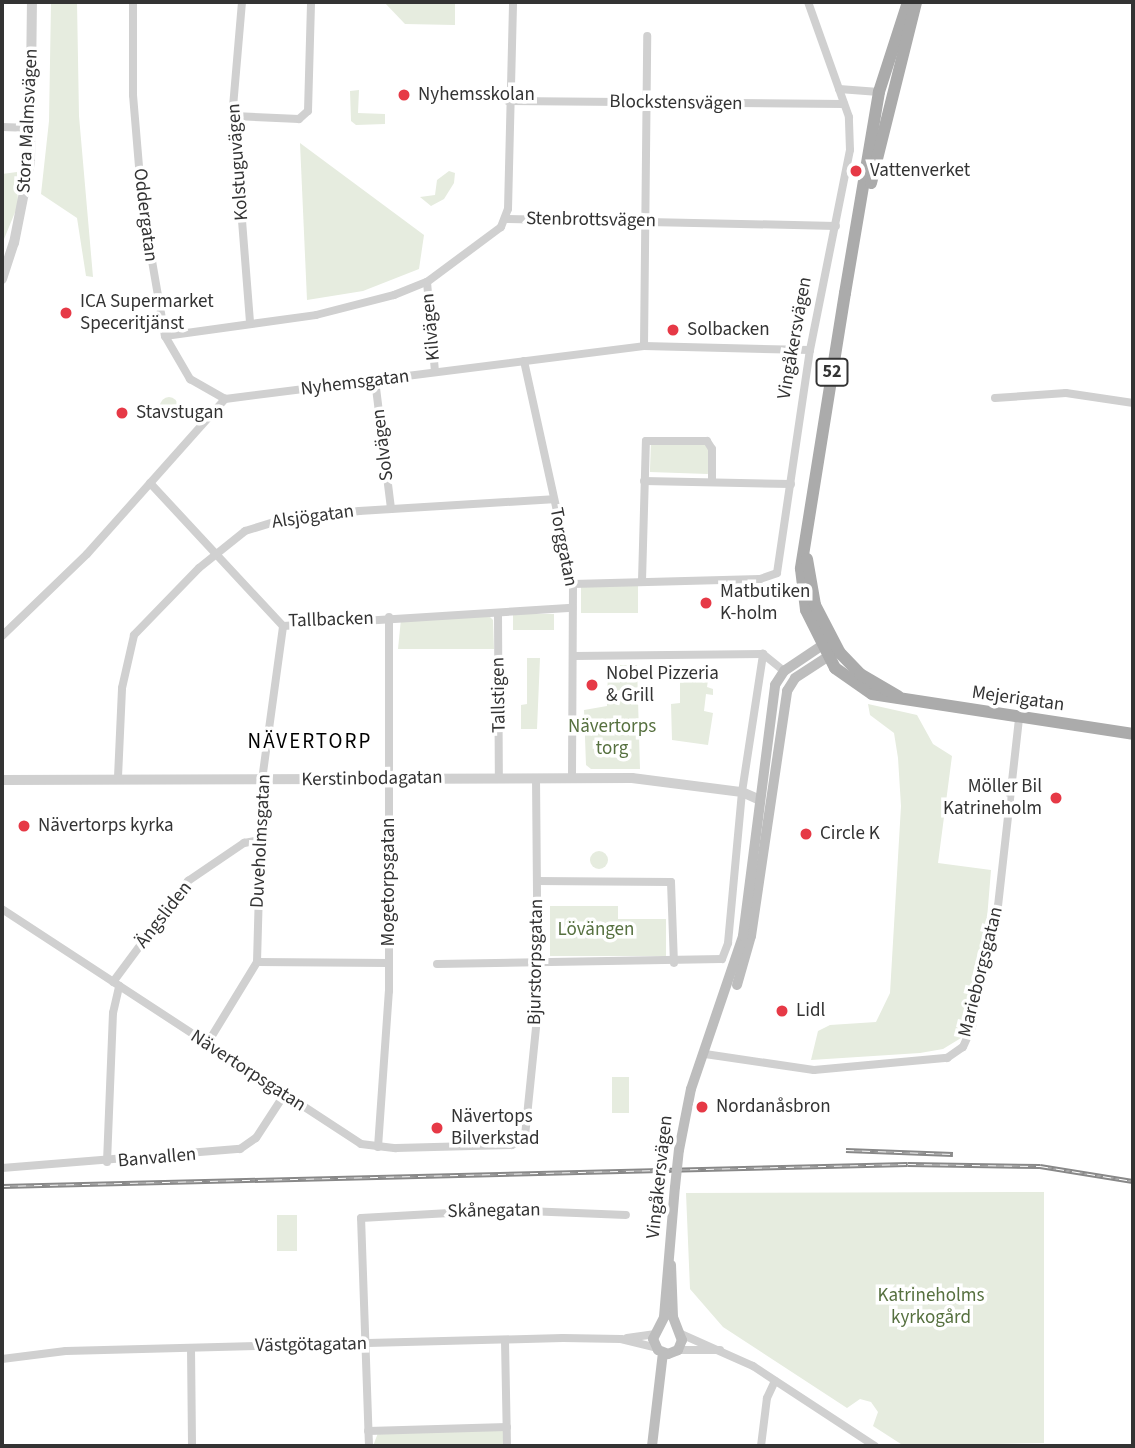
<!DOCTYPE html>
<html>
<head>
<meta charset="utf-8">
<style>
	body { margin:0 }
	#map { position:relative; width:1135px; height:1448px; overflow:hidden; background:#fff; font-family:"Source Sans 3",sans-serif }
	div>[style] { position:absolute }
	[style*='--x'] { left:calc(var(--x)*1px); top:calc(var(--y)*1px); width:calc(var(--w)*1px); rotate:calc(var(--a)*1deg) }
	.green>* { inset:0; background:#e6ecdf; transform-origin:0 0 }
	.round { border-radius:50% }
	.minor>* { height:8px; margin:-4px; padding:0 4px; transform-origin:4px; border-radius:4px; background:#d0d0d0 }
	.tertiary>* { height:10px; margin:-5px; padding:0 5px; transform-origin:5px; border-radius:5px; background:#d0d0d0 }
	.secondary>* { height:10px; margin:-5px; padding:0 5px; transform-origin:5px; border-radius:5px; background:#bdbdbd }
	.primary>* { height:12px; margin:-6px; padding:0 6px; transform-origin:6px; border-radius:6px; background:#ababab }
	.rail>* { height:5px; margin-top:-2.5px; transform-origin:0; background:repeating-linear-gradient(90deg,#fff 0 8px,#888 0 16px); box-sizing:border-box; border-block:2px solid #888 }
	.secondary-bridge>* { height:10px; margin:-5px; padding:0 5px; transform-origin:5px; border-radius:5px; background:#bdbdbd }
	.dots>* { width:19px; height:19px; translate:-50% -50%; box-sizing:border-box; border:4px solid #fff; border-radius:50% }
	span { translate:-50% -50%; white-space:nowrap; text-align:center; line-height:1.15; -webkit-text-stroke:7px #fff; paint-order:stroke }
	.shield-label span { padding:2px 5px; background:#fff; border:2px solid; border-radius:5px; -webkit-text-stroke-width:0 }
	.shield-label { font-size:18px; color:#333; font-weight:700 }
	.poi-label { font-size:19px; color:#333 }
	.left { translate:0 -50%; text-align:left }
	.right { translate:-100% -50%; text-align:right }
	.street-label { font-size:19px; color:#333 }
	.park-label { font-size:19px; color:#56703f }
	.neighbourhood-label { font-size:21px; color:#000; letter-spacing:2px }
	.frame { position:absolute; inset:0; border:4px solid #333; pointer-events:none }
</style>
</head>
<body>
<div id="map">
	<div class="green">
		<div style="clip-path:polygon(51px 2px,77px 2px,79px 116px,93px 277px,86px 276px,77px 218px,41px 194px,49px 121px)"></div>
		<div style="clip-path:polygon(384px 2px,455px 2px,455px 25px,405px 24px)"></div>
		<div style="clip-path:polygon(359px 90px,358px 113px,385px 114px,385px 124px,356px 125px,351px 121px,350px 91px)"></div>
		<div style="clip-path:polygon(300px 143px,424px 235px,419px 269px,363px 291px,307px 300px)"></div>
		<div style="clip-path:polygon(449px 171px,455px 173px,454px 183px,444px 199px,431px 206px,420px 197px,435px 195px,437px 180px)"></div>
		<div style="clip-path:polygon(17px 172px,18px 205px,2px 244px,2px 174px)"></div>
		<div class="round" style="left:160px;top:397px;width:18px;height:18px"></div>
		<div style="left:651px;top:441px;width:58px;height:31px;rotate:2deg"></div>
		<div style="left:581px;top:584px;width:57px;height:29px"></div>
		<div style="left:554px;top:614px;width:16px;height:41px;rotate:90deg"></div>
		<div style="clip-path:polygon(489px 616px,493px 620px,494px 649px,398px 649px,401px 619px)"></div>
		<div style="clip-path:polygon(527px 658px,540px 658px,537px 729px,521px 729px,521px 705px,527px 704px)"></div>
		<div style="clip-path:polygon(608px 665px,637px 665px,640px 769px,591px 769px,586px 765px,584px 710px,607px 706px)"></div>
		<div style="clip-path:polygon(680px 667px,710px 667px,707px 687px,713px 689px,713px 695px,706px 694px,704px 711px,713px 713px,708px 745px,672px 740px,671px 704px,680px 703px)"></div>
		<div style="clip-path:polygon(868px 704px,917px 715px,933px 744px,952px 756px,938px 863px,991px 870px,986px 931px,961px 1038px,943px 1049px,920px 1053px,811px 1060px,818px 1031px,830px 1025px,876px 1022px,890px 993px,901px 806px,898px 758px,894px 733px,870px 715px)"></div>
		<div class="round" style="left:590px;top:851px;width:18px;height:18px"></div>
		<div style="clip-path:polygon(550px 906px,618px 906px,618px 919px,666px 919px,666px 956px,550px 956px)"></div>
		<div style="left:612px;top:1077px;width:17px;height:36px"></div>
		<div style="clip-path:polygon(1044px 1192px,1044px 1443px,904px 1446px,873px 1426px,878px 1412px,871px 1402px,860px 1399px,847px 1408px,723px 1327px,690px 1289px,686px 1193px)"></div>
		<div style="left:277px;top:1215px;width:20px;height:36px"></div>
		<div style="clip-path:polygon(504px 1430px,504px 1446px,373px 1446px,378px 1433px)"></div>
	</div>
	<div class="minor">
		<div style="--x:133;--y:2;--w:93;--a:90"></div>
		<div style="--x:133;--y:95;--w:108;--a:85.2"></div>
		<div style="--x:142;--y:203;--w:135;--a:80.2"></div>
		<div style="--x:165;--y:336;--w:50;--a:59.8"></div>
		<div style="--x:190;--y:379;--w:40;--a:29.7"></div>
		<div style="--x:242;--y:2;--w:104;--a:94.9"></div>
		<div style="--x:233;--y:106;--w:218;--a:85.5"></div>
		<div style="--x:839;--y:89;--w:40;--a:4.3"></div>
		<div style="--x:508;--y:101;--w:336;--a:0.5"></div>
		<div style="--x:234;--y:116;--w:65;--a:2.6"></div>
		<div style="--x:299;--y:119;--w:12;--a:-42"></div>
		<div style="--x:308;--y:111;--w:109;--a:-88.4"></div>
		<div style="--x:2;--y:127;--w:29;--a:2"></div>
		<div style="--x:506;--y:219;--w:330;--a:1.2"></div>
		<div style="--x:427;--y:282;--w:90;--a:84.9"></div>
		<div style="--x:165;--y:336;--w:152;--a:-7.9"></div>
		<div style="--x:316;--y:315;--w:81;--a:-14.4"></div>
		<div style="--x:394;--y:295;--w:35;--a:-22"></div>
		<div style="--x:427;--y:282;--w:92;--a:-36.6"></div>
		<div style="--x:501;--y:227;--w:19;--a:-69"></div>
		<div style="--x:508;--y:209;--w:207;--a:-88.6"></div>
		<div style="--x:644;--y:346;--w:310;--a:-89.4"></div>
		<div style="--x:524;--y:361;--w:228;--a:77.6"></div>
		<div style="--x:573;--y:584;--w:193;--a:90.3"></div>
		<div style="--x:375;--y:380;--w:130;--a:82.9"></div>
		<div style="--x:995;--y:398;--w:71;--a:-4"></div>
		<div style="--x:1066;--y:393;--w:68;--a:8.5"></div>
		<div style="--x:644;--y:481;--w:147;--a:1.2"></div>
		<div style="--x:150;--y:483;--w:195;--a:47.1"></div>
		<div style="--x:283;--y:626;--w:290;--a:-3.6"></div>
		<div style="--x:642;--y:581;--w:140;--a:-88.4"></div>
		<div style="--x:646;--y:441;--w:61;--a:0"></div>
		<div style="--x:707;--y:441;--w:9;--a:58"></div>
		<div style="--x:712;--y:449;--w:32;--a:90"></div>
		<div style="--x:573;--y:584;--w:187;--a:-1.5"></div>
		<div style="--x:760;--y:579;--w:18;--a:-19"></div>
		<div style="--x:777;--y:573;--w:225;--a:-81.6"></div>
		<div style="--x:810;--y:350;--w:204;--a:-78.7"></div>
		<div style="--x:850;--y:150;--w:33;--a:-92"></div>
		<div style="--x:849;--y:117;--w:122;--a:-109.6"></div>
		<div style="--x:498;--y:613;--w:164;--a:89.7"></div>
		<div style="--x:2;--y:636;--w:118;--a:-44"></div>
		<div style="--x:87;--y:554;--w:208;--a:-48.3"></div>
		<div style="--x:225;--y:399;--w:422;--a:-7.2"></div>
		<div style="--x:644;--y:346;--w:166;--a:1.4"></div>
		<div style="--x:574;--y:656;--w:189;--a:-0.6"></div>
		<div style="--x:763;--y:654;--w:27;--a:39"></div>
		<div style="--x:118;--y:777;--w:89;--a:-87.4"></div>
		<div style="--x:122;--y:688;--w:54;--a:-77.2"></div>
		<div style="--x:134;--y:635;--w:93;--a:-45.9"></div>
		<div style="--x:199;--y:568;--w:59;--a:-38.8"></div>
		<div style="--x:245;--y:531;--w:37;--a:-17"></div>
		<div style="--x:280;--y:520;--w:80;--a:-6.5"></div>
		<div style="--x:359;--y:511;--w:194;--a:-3.5"></div>
		<div style="--x:537;--y:881;--w:134;--a:0.4"></div>
		<div style="--x:671;--y:882;--w:81;--a:87.9"></div>
		<div style="--x:2;--y:909;--w:429;--a:33.2"></div>
		<div style="--x:361;--y:1144;--w:35;--a:7"></div>
		<div style="--x:396;--y:1148;--w:116;--a:-1.5"></div>
		<div style="--x:512;--y:1145;--w:16;--a:-35"></div>
		<div style="--x:525;--y:1136;--w:130;--a:-84.2"></div>
		<div style="--x:538;--y:1007;--w:227;--a:-90.5"></div>
		<div style="--x:257;--y:962;--w:132;--a:0.4"></div>
		<div style="--x:437;--y:964;--w:285;--a:-1"></div>
		<div style="--x:722;--y:959;--w:17;--a:-69"></div>
		<div style="--x:728;--y:943;--w:152;--a:-84.7"></div>
		<div style="--x:742;--y:792;--w:140;--a:-81.3"></div>
		<div style="--x:113;--y:982;--w:126;--a:-53.4"></div>
		<div style="--x:188;--y:881;--w:68;--a:-34.2"></div>
		<div style="--x:244;--y:843;--w:17;--a:-10"></div>
		<div style="--x:207;--y:1044;--w:96;--a:-58.6"></div>
		<div style="--x:257;--y:962;--w:182;--a:-88.4"></div>
		<div style="--x:262;--y:780;--w:155;--a:-82.2"></div>
		<div style="--x:705;--y:1054;--w:110;--a:8.4"></div>
		<div style="--x:814;--y:1070;--w:134;--a:-5.2"></div>
		<div style="--x:947;--y:1058;--w:19;--a:-35"></div>
		<div style="--x:963;--y:1047;--w:22;--a:-66"></div>
		<div style="--x:972;--y:1027;--w:124;--a:-77.9"></div>
		<div style="--x:998;--y:906;--w:188;--a:-83.6"></div>
		<div style="--x:378;--y:1147;--w:156;--a:-86"></div>
		<div style="--x:389;--y:991;--w:374;--a:-90"></div>
		<div style="--x:107;--y:1162;--w:149;--a:-87.7"></div>
		<div style="--x:113;--y:1013;--w:28;--a:-77"></div>
		<div style="--x:2;--y:1168;--w:239;--a:-4.6"></div>
		<div style="--x:240;--y:1149;--w:19;--a:-35"></div>
		<div style="--x:256;--y:1138;--w:51;--a:-56.9"></div>
		<div style="--x:681;--y:1334;--w:79;--a:24"></div>
		<div style="--x:753;--y:1366;--w:146;--a:33.3"></div>
		<div style="--x:627;--y:1338;--w:27;--a:-8"></div>
		<div style="--x:505;--y:1341;--w:105;--a:88.9"></div>
		<div style="--x:191;--y:1348;--w:98;--a:89.4"></div>
		<div style="--x:678;--y:1350;--w:42;--a:0"></div>
		<div style="--x:2;--y:1359;--w:64;--a:-7.1"></div>
		<div style="--x:66;--y:1351;--w:497;--a:-1.5"></div>
		<div style="--x:563;--y:1338;--w:58;--a:1"></div>
		<div style="--x:621;--y:1339;--w:36;--a:14"></div>
		<div style="--x:368;--y:1431;--w:139;--a:-1.6"></div>
		<div style="--x:369;--y:1446;--w:228;--a:-92"></div>
		<div style="--x:361;--y:1218;--w:142;--a:-3.2"></div>
		<div style="--x:503;--y:1210;--w:123;--a:2.3"></div>
		<div style="--x:761;--y:1446;--w:48;--a:-82.9"></div>
		<div style="--x:767;--y:1398;--w:19;--a:-65"></div>
	</div>
	<div class="tertiary">
		<div style="--x:2;--y:279;--w:38;--a:-72"></div>
		<div style="--x:14;--y:243;--w:83;--a:-78.8"></div>
		<div style="--x:30;--y:162;--w:160;--a:-89.3"></div>
		<div style="--x:2;--y:780;--w:630;--a:-0.18"></div>
		<div style="--x:632;--y:778;--w:111;--a:7.3"></div>
		<div style="--x:742;--y:792;--w:17;--a:24"></div>
	</div>
	<div class="secondary">
		<div style="--x:737;--y:985;--w:51;--a:-74.1"></div>
		<div style="--x:751;--y:936;--w:248;--a:-81.6"></div>
		<div style="--x:787;--y:691;--w:15;--a:-58"></div>
		<div style="--x:795;--y:678;--w:38;--a:-33"></div>
		<div style="--x:827;--y:657;--w:9;--a:-58"></div>
		<div style="--x:679;--y:1150;--w:62;--a:-78.9"></div>
		<div style="--x:691;--y:1089;--w:162;--a:-71.2"></div>
		<div style="--x:743;--y:936;--w:253;--a:-82.7"></div>
		<div style="--x:775;--y:685;--w:17;--a:-57"></div>
		<div style="--x:784;--y:671;--w:45;--a:-34"></div>
		<div style="--x:821;--y:646;--w:11;--a:-5"></div>
		<div style="--x:671;--y:1265;--w:52;--a:87.8"></div>
		<div style="--x:673;--y:1317;--w:25;--a:69"></div>
		<div style="--x:682;--y:1340;--w:11;--a:112"></div>
		<div style="--x:678;--y:1350;--w:11;--a:158"></div>
		<div style="--x:668;--y:1354;--w:11;--a:-158"></div>
		<div style="--x:658;--y:1350;--w:12;--a:-114"></div>
		<div style="--x:653;--y:1339;--w:25;--a:-63"></div>
		<div style="--x:664;--y:1317;--w:130;--a:-85.2"></div>
		<div style="--x:652;--y:1446;--w:94;--a:-83.3"></div>
	</div>
	<div class="primary">
		<div style="--x:908;--y:2;--w:95;--a:107.9"></div>
		<div style="--x:879;--y:92;--w:204;--a:99.6"></div>
		<div style="--x:845;--y:293;--w:279;--a:99.1"></div>
		<div style="--x:801;--y:569;--w:41;--a:83"></div>
		<div style="--x:806;--y:610;--w:65;--a:63.4"></div>
		<div style="--x:835;--y:668;--w:45;--a:35.1"></div>
		<div style="--x:872;--y:694;--w:264;--a:8.7"></div>
		<div style="--x:871;--y:183;--w:187;--a:-76"></div>
		<div style="--x:807;--y:559;--w:47;--a:80.1"></div>
		<div style="--x:815;--y:605;--w:54;--a:62.5"></div>
		<div style="--x:840;--y:653;--w:29;--a:46"></div>
		<div style="--x:860;--y:674;--w:44;--a:30.1"></div>
	</div>
	<div class="rail">
		<div style="--x:846;--y:1150;--w:107;--a:2.1"></div>
		<div style="--x:2;--y:1186;--w:906;--a:-1.39"></div>
		<div style="--x:908;--y:1164;--w:132;--a:0.9"></div>
		<div style="--x:1040;--y:1166;--w:94;--a:9.2"></div>
	</div>
	<div class="secondary-bridge">
		<div style="--x:675;--y:1187;--w:37;--a:-84"></div>
	</div>
	<div class="dots">
		<div style="left:404px;top:95px;background:#e63946"></div>
		<div style="left:856px;top:171px;background:#e63946"></div>
		<div style="left:66px;top:313px;background:#e63946"></div>
		<div style="left:673px;top:330px;background:#e63946"></div>
		<div style="left:122px;top:413px;background:#e63946"></div>
		<div style="left:706px;top:603px;background:#e63946"></div>
		<div style="left:592px;top:685px;background:#e63946"></div>
		<div style="left:1056px;top:798px;background:#e63946"></div>
		<div style="left:24px;top:826px;background:#e63946"></div>
		<div style="left:806px;top:834px;background:#e63946"></div>
		<div style="left:782px;top:1011px;background:#e63946"></div>
		<div style="left:702px;top:1107px;background:#e63946"></div>
		<div style="left:437px;top:1128px;background:#e63946"></div>
	</div>
	<div class="shield-label">
		<span style="left:832px;top:372px">52</span>
	</div>
	<div class="poi-label">
		<span class="left" style="left:418px;top:95px">Nyhemsskolan</span>
		<span class="left" style="left:870px;top:171px">Vattenverket</span>
		<span class="left" style="left:80px;top:313px">ICA Supermarket<br>Speceritjänst</span>
		<span class="left" style="left:687px;top:330px">Solbacken</span>
		<span class="left" style="left:136px;top:413px">Stavstugan</span>
		<span class="left" style="left:720px;top:603px">Matbutiken<br>K-holm</span>
		<span class="left" style="left:606px;top:685px">Nobel Pizzeria<br>&amp; Grill</span>
		<span class="right" style="left:1042px;top:798px">Möller Bil<br>Katrineholm</span>
		<span class="left" style="left:38px;top:826px">Nävertorps kyrka</span>
		<span class="left" style="left:820px;top:834px">Circle K</span>
		<span class="left" style="left:796px;top:1011px">Lidl</span>
		<span class="left" style="left:716px;top:1107px">Nordanåsbron</span>
		<span class="left" style="left:451px;top:1128px">Nävertops<br>Bilverkstad</span>
	</div>
	<div class="street-label">
		<span style="left:676px;top:103px;rotate:1deg">Blockstensvägen</span>
		<span style="left:28px;top:121px;rotate:-87deg">Stora Malmsvägen</span>
		<span style="left:238px;top:162px;rotate:-94deg">Kolstuguvägen</span>
		<span style="left:145px;top:215px;rotate:83deg">Oddergatan</span>
		<span style="left:591px;top:220px;rotate:1deg">Stenbrottsvägen</span>
		<span style="left:431px;top:327px;rotate:-95deg">Kilvägen</span>
		<span style="left:795px;top:338px;rotate:-80deg">Vingåkersvägen</span>
		<span style="left:355px;top:383px;rotate:-7deg">Nyhemsgatan</span>
		<span style="left:383px;top:445px;rotate:-97deg">Solvägen</span>
		<span style="left:313px;top:517px;rotate:-8deg">Alsjögatan</span>
		<span style="left:563px;top:547px;rotate:79deg">Torggatan</span>
		<span style="left:331px;top:620px;rotate:-2deg">Tallbacken</span>
		<span style="left:499px;top:695px;rotate:-91deg">Tallstigen</span>
		<span style="left:1018px;top:699px;rotate:8deg">Mejerigatan</span>
		<span style="left:372px;top:779px;rotate:-1deg">Kerstinbodagatan</span>
		<span style="left:261px;top:841px;rotate:-87deg">Duveholmsgatan</span>
		<span style="left:389px;top:882px;rotate:-90deg">Mogetorpsgatan</span>
		<span style="left:164px;top:915px;rotate:-52deg">Ängsliden</span>
		<span style="left:536px;top:962px;rotate:-89deg">Bjurstorpsgatan</span>
		<span style="left:981px;top:972px;rotate:-76deg">Marieborgsgatan</span>
		<span style="left:248px;top:1071px;rotate:33deg">Nävertorpsgatan</span>
		<span style="left:157px;top:1158px;rotate:-5deg">Banvallen</span>
		<span style="left:660px;top:1177px;rotate:-84deg">Vingåkersvägen</span>
		<span style="left:494px;top:1211px;rotate:-1deg">Skånegatan</span>
		<span style="left:311px;top:1345px;rotate:-1deg">Västgötagatan</span>
	</div>
	<div class="park-label">
		<span style="left:612px;top:738px">Nävertorps<br>torg</span>
		<span style="left:596px;top:930px">Lövängen</span>
		<span style="left:931px;top:1307px">Katrineholms<br>kyrkogård</span>
	</div>
	<div class="neighbourhood-label">
		<span style="left:310px;top:741px">NÄVERTORP</span>
	</div>
	<div class="frame"></div>
</div>
</body>
</html>
